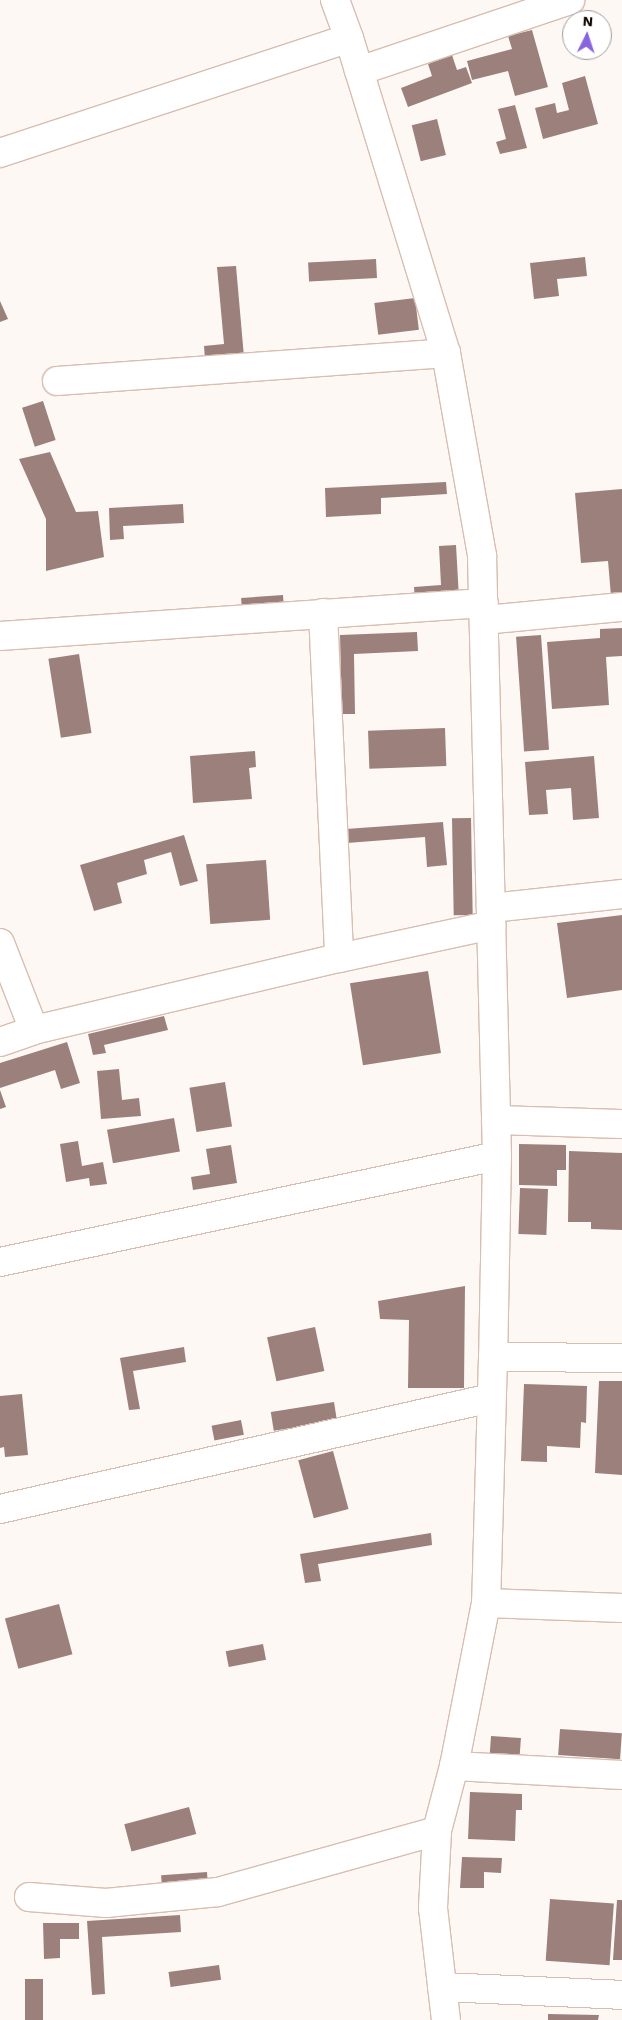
<!DOCTYPE html>
<html>
<head>
<meta charset="utf-8">
<style>
	body { margin:0 }
	#map { position:relative; width:622px; height:2020px; overflow:hidden; background:#fef8f5; font-family:"Work Sans",sans-serif }
	div>[style] { position:absolute }
	[style*='--x'] { left:calc(var(--x)*1px); top:calc(var(--y)*1px); width:calc(var(--w)*1px); rotate:calc(var(--a)*1deg) }
	.building>* { inset:0; background:#9c807c; transform-origin:0 0 }
	.roads { filter:drop-shadow(1px 0 #d7beb0) drop-shadow(-1px 0 #d7beb0) drop-shadow(0 1px #d7beb0) drop-shadow(0 -1px #d7beb0) }
	.minor>* { height:28px; margin:-14px; padding:0 14px; transform-origin:14px; border-radius:14px; background:#fff }
	span { translate:-50% -50%; white-space:nowrap; text-align:center; line-height:1.15; -webkit-text-stroke:4px #fff; paint-order:stroke }
	.north { position:absolute; left:562px; top:10px; width:50px; height:50px; box-sizing:border-box; background:#fff; border:1px solid #a09d9b; border-radius:50%; rotate:4deg; font-size:14px; font-weight:700; line-height:20px; text-align:center; color:#120a06 }
	.north::after { content:''; display:block; margin:auto; width:18px; height:22px; background:#8a63de; clip-path:polygon(50% 0,100% 100%,50% 72%,0 100%) }
</style>
</head>
<body>
<div id="map">
	<div class="building">
		<div style="clip-path:polygon(532px 30px,548px 87px,515px 96px,508px 71px,472px 80px,467px 61px,512px 49px,508px 36px)"></div>
		<div style="clip-path:polygon(452px 55px,457px 70px,466px 67px,472px 83px,408px 107px,401px 88px,432px 76px,428px 64px)"></div>
		<div style="clip-path:polygon(585px 76px,598px 124px,543px 139px,535px 108px,555px 103px,557px 113px,569px 110px,562px 83px)"></div>
		<div style="clip-path:polygon(515px 105px,527px 148px,500px 154px,496px 142px,506px 139px,498px 109px)"></div>
		<div style="left:437px;top:119px;width:37px;height:26px;rotate:76deg"></div>
		<div style="clip-path:polygon(585px 257px,587px 276px,557px 279px,559px 296px,534px 299px,530px 263px)"></div>
		<div style="left:376px;top:259px;width:19px;height:68px;rotate:87deg"></div>
		<div style="clip-path:polygon(236px 266px,244px 357px,205px 360px,204px 346px,224px 344px,217px 267px)"></div>
		<div style="left:415px;top:298px;width:32px;height:41px;rotate:83deg"></div>
		<div style="clip-path:polygon(0 301px,8px 319px,0 322px)"></div>
		<div style="left:43px;top:401px;width:41px;height:22px;rotate:72deg"></div>
		<div style="clip-path:polygon(50px 452px,76px 512px,98px 511px,104px 557px,46px 571px,46px 519px,19px 459px)"></div>
		<div style="clip-path:polygon(446px 482px,447px 494px,381px 498px,381px 514px,326px 517px,325px 488px)"></div>
		<div style="clip-path:polygon(622px 489px,622px 595px,611px 596px,608px 561px,581px 563px,575px 493px)"></div>
		<div style="clip-path:polygon(183px 504px,184px 523px,123px 526px,124px 539px,110px 540px,109px 508px)"></div>
		<div style="clip-path:polygon(456px 545px,459px 598px,415px 601px,414px 587px,441px 585px,439px 546px)"></div>
		<div style="left:283px;top:595px;width:13px;height:42px;rotate:86deg"></div>
		<div style="clip-path:polygon(622px 628px,622px 656px,606px 657px,609px 705px,552px 709px,547px 642px,600px 638px,600px 629px)"></div>
		<div style="clip-path:polygon(417px 632px,418px 651px,354px 654px,355px 714px,342px 714px,340px 635px)"></div>
		<div style="left:541px;top:635px;width:115px;height:25px;rotate:86deg"></div>
		<div style="left:79px;top:654px;width:80px;height:31px;rotate:81deg"></div>
		<div style="left:445px;top:728px;width:38px;height:77px;rotate:88deg"></div>
		<div style="clip-path:polygon(255px 751px,256px 767px,249px 768px,252px 799px,193px 803px,190px 756px)"></div>
		<div style="clip-path:polygon(594px 756px,599px 818px,573px 820px,571px 788px,546px 790px,548px 814px,529px 815px,525px 762px)"></div>
		<div style="left:471px;top:818px;width:97px;height:19px;rotate:89deg"></div>
		<div style="clip-path:polygon(443px 822px,447px 865px,427px 867px,425px 837px,347px 843px,346px 829px)"></div>
		<div style="clip-path:polygon(184px 835px,198px 881px,180px 886px,171px 852px,144px 860px,147px 874px,117px 883px,122px 903px,94px 911px,80px 865px)"></div>
		<div style="left:266px;top:860px;width:60px;height:60px;rotate:86deg"></div>
		<div style="clip-path:polygon(622px 915px,622px 990px,567px 998px,557px 923px)"></div>
		<div style="left:428px;top:971px;width:83px;height:79px;rotate:81deg"></div>
		<div style="clip-path:polygon(164px 1016px,168px 1030px,104px 1045px,106px 1053px,93px 1055px,88px 1034px)"></div>
		<div style="clip-path:polygon(67px 1042px,80px 1083px,61px 1089px,55px 1070px,0 1088px,0 1063px)"></div>
		<div style="clip-path:polygon(119px 1069px,122px 1100px,139px 1098px,141px 1116px,101px 1119px,97px 1071px)"></div>
		<div style="left:225px;top:1082px;width:45px;height:36px;rotate:81deg"></div>
		<div style="clip-path:polygon(0 1090px,6px 1107px,0 1109px)"></div>
		<div style="left:174px;top:1118px;width:34px;height:68px;rotate:80deg"></div>
		<div style="clip-path:polygon(78px 1141px,82px 1166px,103px 1162px,107px 1184px,90px 1186px,89px 1178px,66px 1182px,60px 1144px)"></div>
		<div style="clip-path:polygon(519px 1144px,566px 1145px,566px 1170px,557px 1170px,557px 1186px,519px 1185px)"></div>
		<div style="clip-path:polygon(231px 1145px,237px 1183px,193px 1190px,191px 1177px,210px 1174px,206px 1149px)"></div>
		<div style="clip-path:polygon(569px 1151px,622px 1153px,622px 1230px,591px 1229px,591px 1222px,568px 1222px)"></div>
		<div style="left:520px;top:1188px;width:28px;height:46px;rotate:2deg"></div>
		<div style="clip-path:polygon(465px 1286px,464px 1388px,408px 1388px,409px 1320px,380px 1319px,378px 1301px)"></div>
		<div style="left:315px;top:1327px;width:45px;height:49px;rotate:78deg"></div>
		<div style="clip-path:polygon(184px 1347px,186px 1362px,133px 1371px,140px 1409px,129px 1410px,120px 1358px)"></div>
		<div style="clip-path:polygon(599px 1381px,622px 1381px,622px 1475px,595px 1473px)"></div>
		<div style="clip-path:polygon(524px 1384px,587px 1386px,586px 1423px,581px 1422px,580px 1448px,547px 1446px,547px 1462px,521px 1461px)"></div>
		<div style="clip-path:polygon(22px 1394px,28px 1455px,5px 1457px,4px 1447px,0 1448px,0 1396px)"></div>
		<div style="left:334px;top:1402px;width:19px;height:64px;rotate:81deg"></div>
		<div style="left:241px;top:1420px;width:15px;height:30px;rotate:79deg"></div>
		<div style="left:333px;top:1451px;width:60px;height:36px;rotate:75deg"></div>
		<div style="clip-path:polygon(431px 1533px,432px 1545px,318px 1564px,321px 1581px,305px 1583px,300px 1554px)"></div>
		<div style="left:59px;top:1604px;width:52px;height:56px;rotate:75deg"></div>
		<div style="left:263px;top:1644px;width:16px;height:38px;rotate:79deg"></div>
		<div style="left:560px;top:1729px;width:62px;height:26px;rotate:4deg"></div>
		<div style="left:491px;top:1736px;width:30px;height:18px;rotate:4deg"></div>
		<div style="clip-path:polygon(470px 1792px,522px 1794px,522px 1810px,516px 1810px,515px 1841px,468px 1839px)"></div>
		<div style="left:189px;top:1807px;width:28px;height:67px;rotate:75deg"></div>
		<div style="clip-path:polygon(462px 1857px,502px 1858px,501px 1873px,484px 1872px,484px 1888px,460px 1888px)"></div>
		<div style="left:207px;top:1872px;width:14px;height:46px;rotate:86deg"></div>
		<div style="left:550px;top:1899px;width:64px;height:62px;rotate:4deg"></div>
		<div style="clip-path:polygon(617px 1900px,622px 1900px,622px 1960px,613px 1960px)"></div>
		<div style="clip-path:polygon(180px 1915px,181px 1932px,102px 1937px,105px 1994px,92px 1995px,87px 1921px)"></div>
		<div style="clip-path:polygon(43px 1923px,79px 1923px,79px 1939px,60px 1939px,60px 1958px,44px 1959px)"></div>
		<div style="left:219px;top:1965px;width:15px;height:51px;rotate:82deg"></div>
		<div style="left:25px;top:1979px;width:18px;height:41px"></div>
		<div style="clip-path:polygon(548px 2014px,599px 2015px,598px 2020px,548px 2020px)"></div>
	</div>
	<div class="roads">
		<div class="minor">
			<div style="--x:335;--y:0;--w:40;--a:69.8"></div>
			<div style="--x:349;--y:38;--w:330;--a:72.9"></div>
			<div style="--x:446;--y:353;--w:206;--a:79.9"></div>
			<div style="--x:482;--y:556;--w:600;--a:88.57"></div>
			<div style="--x:497;--y:1156;--w:201;--a:91.1"></div>
			<div style="--x:493;--y:1357;--w:246;--a:91.6"></div>
			<div style="--x:486;--y:1603;--w:166;--a:101.1"></div>
			<div style="--x:454;--y:1766;--w:67;--a:104.7"></div>
			<div style="--x:437;--y:1831;--w:77;--a:93"></div>
			<div style="--x:433;--y:1908;--w:113;--a:83.4"></div>
			<div style="--x:359;--y:71;--w:223;--a:-18.6"></div>
			<div style="--x:0;--y:153;--w:367;--a:-18.2"></div>
			<div style="--x:57;--y:381;--w:390;--a:-4.1"></div>
			<div style="--x:323;--y:613;--w:345;--a:87.3"></div>
			<div style="--x:484;--y:620;--w:139;--a:-5.4"></div>
			<div style="--x:0;--y:636;--w:485;--a:-3.9"></div>
			<div style="--x:491;--y:908;--w:132;--a:-6.1"></div>
			<div style="--x:0;--y:943;--w:93;--a:68.7"></div>
			<div style="--x:0;--y:1042;--w:36;--a:-19"></div>
			<div style="--x:34;--y:1030;--w:313;--a:-13.3"></div>
			<div style="--x:339;--y:958;--w:156;--a:-12.2"></div>
			<div style="--x:496;--y:1120;--w:126;--a:1.8"></div>
			<div style="--x:0;--y:1262;--w:508;--a:-12.04"></div>
			<div style="--x:493;--y:1357;--w:129;--a:0.4"></div>
			<div style="--x:0;--y:1509;--w:503;--a:-12.74"></div>
			<div style="--x:486;--y:1603;--w:136;--a:2.1"></div>
			<div style="--x:454;--y:1766;--w:168;--a:3.1"></div>
			<div style="--x:29;--y:1897;--w:77;--a:4.5"></div>
			<div style="--x:106;--y:1903;--w:113;--a:-5.6"></div>
			<div style="--x:218;--y:1892;--w:227;--a:-15.6"></div>
			<div style="--x:442;--y:1987;--w:180;--a:2.5"></div>
		</div>
	</div>
	<div class="north">N</div>
</div>
</body>
</html>
